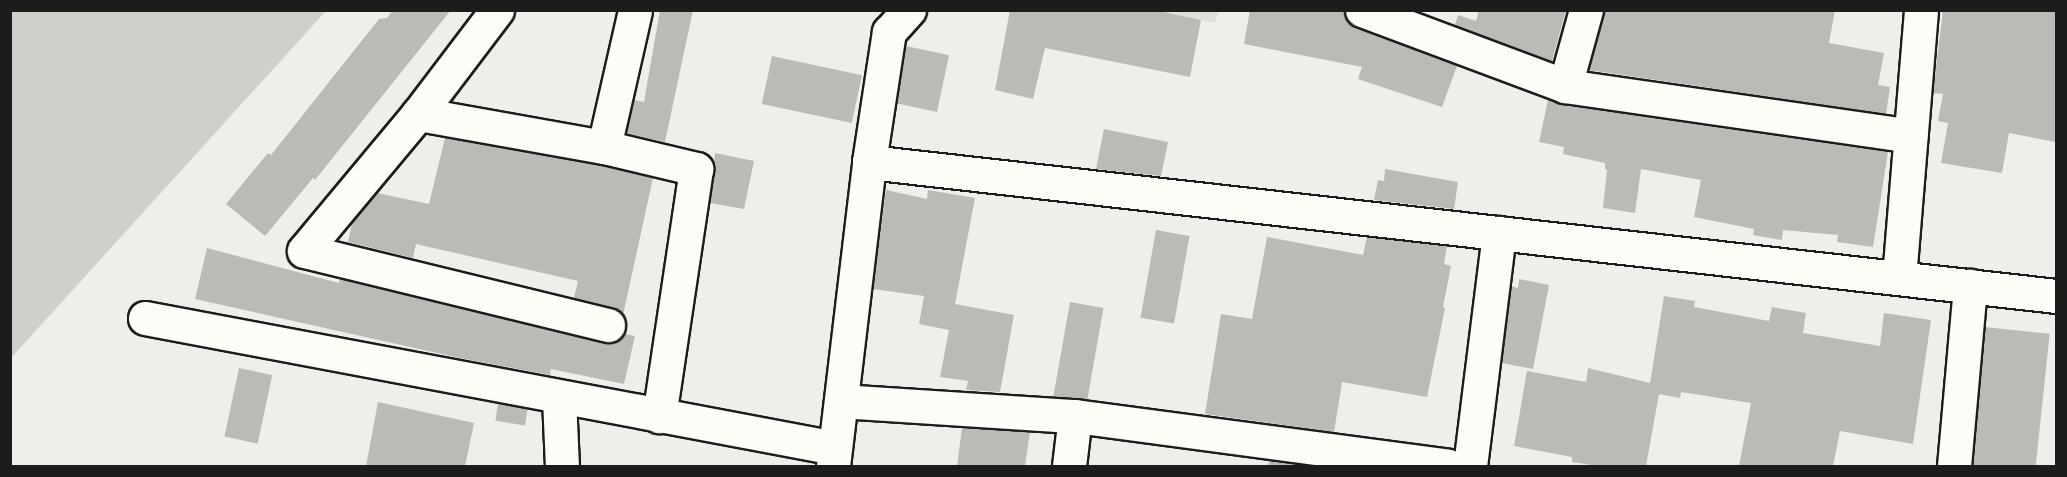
<!DOCTYPE html>
<html>
<head>
<meta charset="utf-8">
<style>
	body { margin:0 }
	#map { position:relative; width:2067px; height:477px; overflow:hidden; background:#f0eeea; font-family:Delius,sans-serif }
	div>[style] { position:absolute }
	[style*='--x'] { left:calc(var(--x)*1px); top:calc(var(--y)*1px); width:calc(var(--w)*1px); rotate:calc(var(--a)*1deg) }
	.built>* { inset:0; background:#e0deda }
	.green>* { inset:0; background:#d0cfcc }
	.building>* { inset:0; background:#bbbab6; transform-origin:0 0 }
	.roads { filter:drop-shadow(2px 0 #1c1c1c) drop-shadow(-2px 0 #1c1c1c) drop-shadow(0 2px #1c1c1c) drop-shadow(0 -2px #1c1c1c) }
	.minor>* { height:33px; margin:-16.5px; padding:0 16.5px; transform-origin:16.5px; border-radius:16.5px; background:#fdfcf7 }
	span { translate:-50% -50%; white-space:nowrap; text-align:center; line-height:1.15; -webkit-text-stroke:4.5px #fdfcf7; paint-order:stroke }
	.frame { position:absolute; inset:0; border:12px solid #1c1c1c; pointer-events:none }
</style>
</head>
<body>
<div id="map">
	<div class="built">
		<div style="clip-path:polygon(1159px 11px,1219px 10px,1219px 11px,1215px 23px)"></div>
	</div>
	<div class="green">
		<div style="clip-path:polygon(11px 10px,326px 11px,11px 358px,10px 11px)"></div>
	</div>
	<div class="building">
		<div style="clip-path:polygon(393px 10px,451px 10px,315px 180px,313px 178px,265px 236px,226px 204px,268px 153px,271px 155px,379px 19px,387px 18px)"></div>
		<div style="clip-path:polygon(660px 10px,693px 10px,665px 142px,626px 133px,634px 100px,644px 102px)"></div>
		<div style="clip-path:polygon(1010px 10px,1154px 10px,1201px 20px,1190px 77px,1045px 48px,1033px 99px,995px 90px)"></div>
		<div style="clip-path:polygon(1250px 10px,1344px 10px,1347px 21px,1355px 28px,1457px 66px,1442px 107px,1358px 79px,1362px 67px,1244px 44px)"></div>
		<div style="clip-path:polygon(1479px 10px,1566px 10px,1552px 61px,1455px 25px,1458px 15px,1476px 21px)"></div>
		<div style="clip-path:polygon(1604px 10px,1835px 10px,1829px 43px,1884px 53px,1878px 85px,1890px 87px,1886px 114px,1589px 70px)"></div>
		<div style="clip-path:polygon(1943px 10px,2056px 10px,2056px 142px,2009px 133px,2002px 173px,1941px 163px,1948px 123px,1938px 121px,1943px 94px,1933px 93px)"></div>
		<div style="left:906px;top:46px;width:44px;height:58px;rotate:12deg"></div>
		<div style="left:772px;top:56px;width:92px;height:49px;rotate:12deg"></div>
		<div style="clip-path:polygon(1548px 100px,1562px 105px,1888px 152px,1873px 247px,1837px 242px,1838px 235px,1783px 230px,1782px 240px,1753px 235px,1754px 229px,1694px 217px,1701px 180px,1641px 169px,1635px 213px,1603px 208px,1607px 170px,1605px 169px,1605px 163px,1563px 154px,1564px 147px,1539px 142px)"></div>
		<div style="clip-path:polygon(1104px 129px,1168px 142px,1161px 176px,1096px 169px)"></div>
		<div style="clip-path:polygon(445px 138px,600px 165px,653px 178px,623px 315px,612px 307px,574px 298px,578px 281px,416px 244px,413px 258px,348px 242px,352px 223px,377px 193px,429px 204px)"></div>
		<div style="clip-path:polygon(715px 153px,754px 161px,744px 209px,710px 203px)"></div>
		<div style="clip-path:polygon(1385px 169px,1458px 182px,1454px 209px,1374px 200px,1378px 180px,1384px 181px)"></div>
		<div style="clip-path:polygon(886px 190px,927px 199px,928px 190px,975px 198px,955px 304px,1014px 315px,1000px 392px,966px 390px,968px 381px,940px 377px,949px 330px,919px 324px,924px 296px,873px 289px)"></div>
		<div style="left:1156px;top:230px;width:34px;height:89px;rotate:10deg"></div>
		<div style="clip-path:polygon(1267px 237px,1363px 255px,1367px 237px,1447px 246px,1444px 264px,1451px 266px,1443px 307px,1445px 308px,1427px 397px,1342px 382px,1334px 432px,1205px 414px,1221px 314px,1252px 319px)"></div>
		<div style="clip-path:polygon(207px 248px,339px 283px,340px 279px,604px 343px,614px 343px,624px 334px,635px 336px,624px 384px,551px 369px,550px 375px,455px 357px,195px 299px)"></div>
		<div style="clip-path:polygon(1519px 279px,1549px 285px,1533px 369px,1502px 363px,1511px 286px,1518px 288px)"></div>
		<div style="clip-path:polygon(1664px 296px,1695px 301px,1694px 307px,1769px 321px,1772px 307px,1806px 313px,1803px 333px,1880px 346px,1884px 313px,1931px 320px,1913px 444px,1840px 431px,1833px 466px,1739px 466px,1751px 403px,1681px 392px,1680px 398px,1659px 394px,1646px 466px,1599px 466px,1572px 462px,1572px 457px,1514px 446px,1527px 371px,1586px 382px,1588px 368px,1650px 383px)"></div>
		<div style="left:1070px;top:302px;width:34px;height:96px;rotate:10deg"></div>
		<div style="left:1985px;top:327px;width:65px;height:140px;rotate:6deg"></div>
		<div style="left:239px;top:368px;width:34px;height:70px;rotate:12deg"></div>
		<div style="clip-path:polygon(378px 402px,474px 423px,465px 466px,366px 466px)"></div>
		<div style="left:498px;top:404px;width:30px;height:17px;rotate:9deg"></div>
		<div style="clip-path:polygon(962px 428px,1030px 432px,1025px 466px,957px 466px)"></div>
		<div style="clip-path:polygon(1269px 461px,1311px 466px,1268px 466px)"></div>
	</div>
	<div class="roads">
		<div class="minor">
			<div style="--x:497;--y:10;--w:131;--a:127.2"></div>
			<div style="--x:418;--y:114;--w:178;--a:129.8"></div>
			<div style="--x:304;--y:251;--w:313;--a:13.7"></div>
			<div style="--x:1362;--y:10;--w:217;--a:20.5"></div>
			<div style="--x:1565;--y:86;--w:349;--a:8.2"></div>
			<div style="--x:1565;--y:86;--w:79;--a:-74.6"></div>
			<div style="--x:418;--y:114;--w:189;--a:10.1"></div>
			<div style="--x:604;--y:147;--w:140;--a:-77.2"></div>
			<div style="--x:604;--y:147;--w:95;--a:13.4"></div>
			<div style="--x:696;--y:169;--w:250;--a:98.5"></div>
			<div style="--x:869;--y:162;--w:1195;--a:6.44"></div>
			<div style="--x:1899;--y:278;--w:269;--a:-85.3"></div>
			<div style="--x:145;--y:318;--w:702;--a:10.67"></div>
			<div style="--x:559;--y:398;--w:68;--a:87.5"></div>
			<div style="--x:841;--y:401;--w:234;--a:3.7"></div>
			<div style="--x:1075;--y:416;--w:376;--a:7.6"></div>
			<div style="--x:833;--y:466;--w:306;--a:-83.2"></div>
			<div style="--x:869;--y:162;--w:132;--a:-81.3"></div>
			<div style="--x:889;--y:32;--w:30;--a:-48"></div>
			<div style="--x:1069;--y:466;--w:50;--a:-83.2"></div>
			<div style="--x:1470;--y:466;--w:235;--a:-82.9"></div>
			<div style="--x:1954;--y:466;--w:181;--a:-84.9"></div>
		</div>
	</div>
	<div class="frame"></div>
</div>
</body>
</html>
